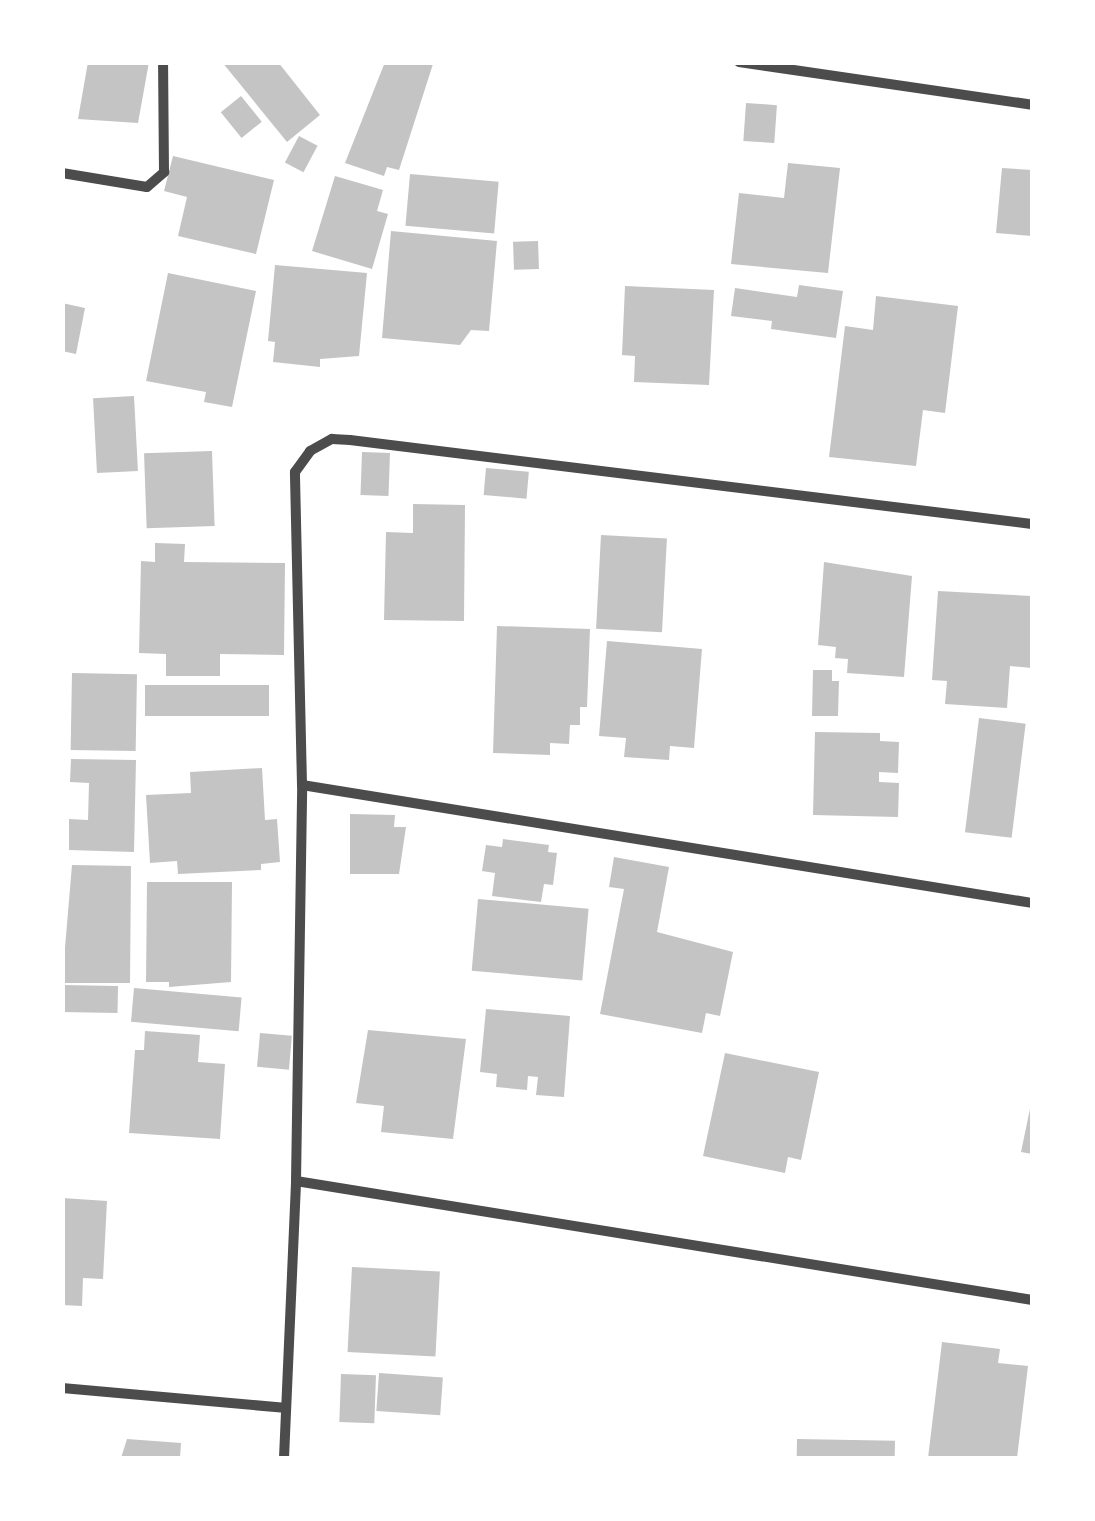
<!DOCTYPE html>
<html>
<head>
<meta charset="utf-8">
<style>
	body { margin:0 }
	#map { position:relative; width:1095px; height:1521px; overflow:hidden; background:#fff; font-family:Barlow,sans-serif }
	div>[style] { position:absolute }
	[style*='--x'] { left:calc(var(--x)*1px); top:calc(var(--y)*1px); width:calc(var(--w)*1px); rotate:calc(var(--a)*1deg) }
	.building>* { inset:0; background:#c4c4c4; transform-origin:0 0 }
	.minor>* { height:10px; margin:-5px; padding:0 5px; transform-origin:5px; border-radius:5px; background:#4c4c4c }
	span { translate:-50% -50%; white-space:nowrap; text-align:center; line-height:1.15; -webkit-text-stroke:10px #fff; paint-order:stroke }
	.frame { position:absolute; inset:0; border:65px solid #fff; pointer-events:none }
</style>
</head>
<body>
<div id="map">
	<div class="building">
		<div style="clip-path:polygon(88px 62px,149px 62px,138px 123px,78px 119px)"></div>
		<div style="clip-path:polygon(222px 62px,278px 62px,320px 115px,287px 142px)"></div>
		<div style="clip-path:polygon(385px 62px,433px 64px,399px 170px,387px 167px,384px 176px,345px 163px)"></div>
		<div style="left:241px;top:96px;width:33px;height:26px;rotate:51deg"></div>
		<div style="left:746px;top:103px;width:31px;height:38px;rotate:4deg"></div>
		<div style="left:299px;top:136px;width:21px;height:30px;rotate:28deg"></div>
		<div style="clip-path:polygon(173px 156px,274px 180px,256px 254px,178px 236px,187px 197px,164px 191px)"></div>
		<div style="clip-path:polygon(788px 163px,840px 168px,828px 273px,731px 264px,739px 193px,784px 198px)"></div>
		<div style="clip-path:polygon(1002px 168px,1032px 170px,1032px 236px,996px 233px)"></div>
		<div style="left:410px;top:174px;width:89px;height:52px;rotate:5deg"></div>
		<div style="clip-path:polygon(335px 176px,383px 190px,377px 211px,388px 214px,372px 269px,312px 251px)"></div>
		<div style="clip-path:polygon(391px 231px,497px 241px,489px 331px,471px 330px,460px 345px,382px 338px)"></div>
		<div style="left:538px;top:241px;width:28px;height:25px;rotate:88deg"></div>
		<div style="clip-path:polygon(275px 265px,367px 273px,359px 356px,320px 359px,320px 367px,273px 362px,275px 342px,268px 341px)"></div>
		<div style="clip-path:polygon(168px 273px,256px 291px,232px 407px,204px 402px,206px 392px,146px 381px)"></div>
		<div style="clip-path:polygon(799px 285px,843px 291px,836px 338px,771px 329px,772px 321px,731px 316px,735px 288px,797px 297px)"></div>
		<div style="clip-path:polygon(625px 286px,714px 290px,709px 385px,634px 382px,635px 356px,622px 355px)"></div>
		<div style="clip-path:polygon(876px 296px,958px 306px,945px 413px,923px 410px,916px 466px,829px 457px,845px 326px,873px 330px)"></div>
		<div style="clip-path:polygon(62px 303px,85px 308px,76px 354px,62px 351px)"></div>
		<div style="left:134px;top:396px;width:75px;height:41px;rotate:87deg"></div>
		<div style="left:212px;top:451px;width:75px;height:68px;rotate:88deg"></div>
		<div style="left:362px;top:452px;width:28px;height:43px;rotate:2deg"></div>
		<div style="left:486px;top:468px;width:43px;height:27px;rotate:5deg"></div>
		<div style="clip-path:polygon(413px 504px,465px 505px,464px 621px,384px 620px,386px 532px,413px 533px)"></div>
		<div style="left:601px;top:535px;width:66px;height:94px;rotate:3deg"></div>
		<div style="clip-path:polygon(155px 543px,185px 544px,184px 562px,285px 563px,284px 655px,220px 654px,220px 676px,166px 676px,166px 654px,139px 653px,141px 561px,155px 562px)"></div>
		<div style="clip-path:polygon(824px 562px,912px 576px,904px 677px,847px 673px,848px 659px,835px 658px,836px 647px,818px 645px)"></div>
		<div style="clip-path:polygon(938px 591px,1032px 596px,1032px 668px,1010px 666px,1007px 708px,945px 704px,947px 681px,932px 680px)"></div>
		<div style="clip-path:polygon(497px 626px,590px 629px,587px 707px,580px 707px,580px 725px,570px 725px,569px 744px,550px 743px,550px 755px,493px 753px)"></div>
		<div style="clip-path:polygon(607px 641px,702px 649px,694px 748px,670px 746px,669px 760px,624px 757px,626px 738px,599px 736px)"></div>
		<div style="clip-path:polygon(813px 670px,832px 670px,832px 681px,839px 681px,838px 716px,812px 716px)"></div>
		<div style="left:72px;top:673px;width:65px;height:77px;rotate:1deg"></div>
		<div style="left:145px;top:685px;width:124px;height:31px"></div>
		<div style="left:979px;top:718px;width:47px;height:115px;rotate:7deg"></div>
		<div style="clip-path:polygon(815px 732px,880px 733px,880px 741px,899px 742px,898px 773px,879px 772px,879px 782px,899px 783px,898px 817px,813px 815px)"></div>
		<div style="clip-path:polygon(71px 759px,136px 760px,134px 852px,69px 850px,69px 819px,88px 820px,89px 783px,70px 782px)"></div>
		<div style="clip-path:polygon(262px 768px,265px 820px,277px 819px,280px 862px,261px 864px,261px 870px,178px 874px,177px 861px,150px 863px,146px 795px,191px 793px,190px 772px)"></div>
		<div style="clip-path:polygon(350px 814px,395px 815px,394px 827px,406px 827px,399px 874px,350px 874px)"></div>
		<div style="clip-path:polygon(503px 839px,549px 845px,548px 852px,557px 853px,553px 885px,544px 884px,541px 902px,492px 896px,495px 873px,482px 871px,486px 845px,502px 847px)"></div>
		<div style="clip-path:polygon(614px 857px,669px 867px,657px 932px,733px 952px,720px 1016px,706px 1013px,702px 1033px,600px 1014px,624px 889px,609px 887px)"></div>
		<div style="clip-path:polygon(72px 865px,131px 866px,130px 983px,62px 983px)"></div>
		<div style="clip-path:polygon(147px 882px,232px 882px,231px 982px,169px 987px,169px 982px,146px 982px)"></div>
		<div style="left:478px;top:899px;width:111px;height:72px;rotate:5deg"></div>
		<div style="left:62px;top:985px;width:56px;height:27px;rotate:1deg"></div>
		<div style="left:134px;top:988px;width:108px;height:34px;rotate:5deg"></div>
		<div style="clip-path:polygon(486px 1009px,570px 1016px,564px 1097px,536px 1095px,538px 1077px,528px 1076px,527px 1090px,496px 1087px,497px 1074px,480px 1072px)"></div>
		<div style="clip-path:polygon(368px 1030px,466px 1039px,453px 1139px,381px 1132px,384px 1106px,356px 1103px)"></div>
		<div style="clip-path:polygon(145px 1031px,200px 1035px,198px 1062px,225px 1064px,220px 1139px,129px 1133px,135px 1050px,144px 1050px)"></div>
		<div style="left:260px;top:1033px;width:32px;height:34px;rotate:5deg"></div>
		<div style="clip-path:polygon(725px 1053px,819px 1072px,801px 1160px,788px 1157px,785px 1173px,703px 1156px)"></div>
		<div style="clip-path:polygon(1031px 1104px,1032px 1104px,1032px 1154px,1021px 1152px)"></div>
		<div style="clip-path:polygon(62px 1198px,107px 1201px,103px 1279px,83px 1278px,82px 1306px,62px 1305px)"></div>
		<div style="left:352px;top:1267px;width:88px;height:85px;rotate:3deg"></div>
		<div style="clip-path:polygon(942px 1342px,1000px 1349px,998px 1363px,1028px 1366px,1017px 1458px,928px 1458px)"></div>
		<div style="left:379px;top:1373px;width:64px;height:38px;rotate:4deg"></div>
		<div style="left:341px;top:1374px;width:35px;height:48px;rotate:2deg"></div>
		<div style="clip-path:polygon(127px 1439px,181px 1443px,180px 1458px,121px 1458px)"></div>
		<div style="left:797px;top:1439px;width:98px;height:19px;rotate:1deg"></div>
	</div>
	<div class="minor">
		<div style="--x:739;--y:62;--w:296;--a:8.3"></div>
		<div style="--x:62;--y:173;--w:86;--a:9.4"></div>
		<div style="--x:147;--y:187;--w:23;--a:-41"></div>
		<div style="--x:164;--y:172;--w:110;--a:-90.5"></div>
		<div style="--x:302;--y:785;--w:739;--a:9.18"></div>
		<div style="--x:296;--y:1181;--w:746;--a:9.18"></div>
		<div style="--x:62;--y:1388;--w:223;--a:5.1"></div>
		<div style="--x:284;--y:1458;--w:277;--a:-87.5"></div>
		<div style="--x:296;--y:1181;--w:396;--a:-89.1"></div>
		<div style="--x:302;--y:785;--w:313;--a:-91.3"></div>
		<div style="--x:295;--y:472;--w:26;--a:-54"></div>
		<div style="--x:310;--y:451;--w:25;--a:-29"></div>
		<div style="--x:332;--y:439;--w:18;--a:3"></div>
		<div style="--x:350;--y:440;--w:687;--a:7.02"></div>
	</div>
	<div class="frame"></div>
</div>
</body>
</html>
